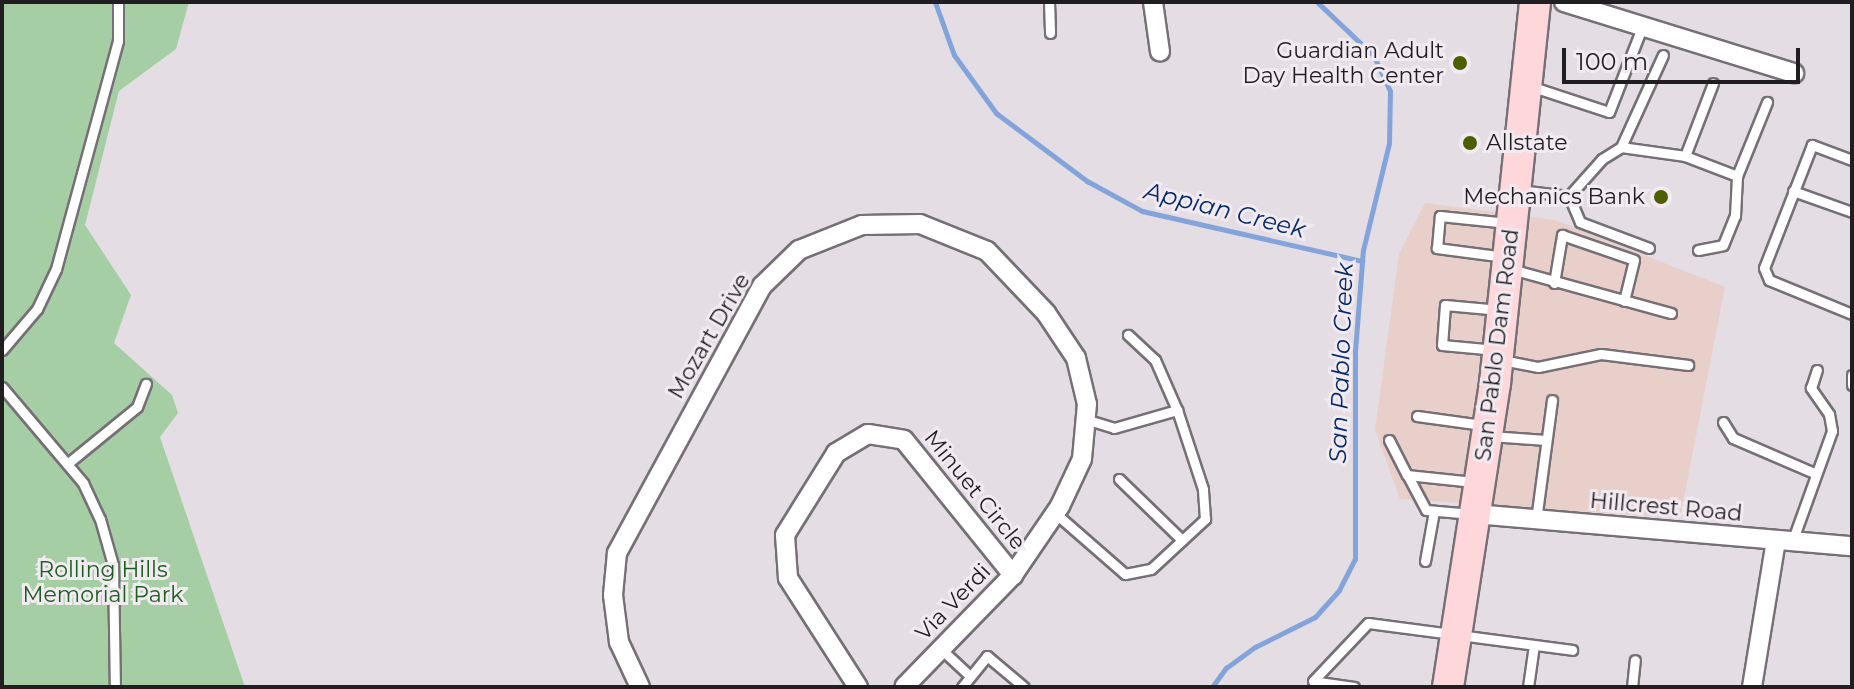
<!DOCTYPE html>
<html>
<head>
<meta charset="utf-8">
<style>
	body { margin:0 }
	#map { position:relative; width:1854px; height:689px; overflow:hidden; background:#e4dde4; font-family:Montserrat,sans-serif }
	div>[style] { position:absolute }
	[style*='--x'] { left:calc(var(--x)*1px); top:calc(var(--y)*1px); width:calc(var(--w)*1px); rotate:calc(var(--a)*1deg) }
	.commercial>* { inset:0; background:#e9cfc9 }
	.green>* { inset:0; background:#a6cea4 }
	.stream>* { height:5px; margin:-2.5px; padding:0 2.5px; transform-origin:2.5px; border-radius:2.5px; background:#83a4db }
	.roads { filter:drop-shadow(2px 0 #767076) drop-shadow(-2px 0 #767076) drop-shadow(0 2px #767076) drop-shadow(0 -2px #767076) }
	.service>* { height:9px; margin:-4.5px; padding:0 4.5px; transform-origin:4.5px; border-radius:4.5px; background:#fff }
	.minor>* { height:18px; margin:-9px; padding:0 9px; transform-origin:9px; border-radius:9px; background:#fff }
	.primary>* { height:30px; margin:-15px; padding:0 15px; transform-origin:15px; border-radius:15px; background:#fed7da }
	.dots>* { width:22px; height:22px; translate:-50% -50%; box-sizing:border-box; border:4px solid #f1eaf1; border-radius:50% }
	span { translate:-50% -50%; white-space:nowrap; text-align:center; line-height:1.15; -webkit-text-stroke:6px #f1eaf1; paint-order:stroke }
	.poi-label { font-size:22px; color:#211e21 }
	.right { translate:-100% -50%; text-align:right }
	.left { translate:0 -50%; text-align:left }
	.street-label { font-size:22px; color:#211e21 }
	.park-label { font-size:22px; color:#1a5f1e }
	.water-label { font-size:24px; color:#052969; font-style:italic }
	.frame { position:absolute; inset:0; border:4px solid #211e21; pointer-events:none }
	.scale { position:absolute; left:1562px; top:48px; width:238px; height:36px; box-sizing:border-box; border:4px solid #211e21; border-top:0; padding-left:10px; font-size:24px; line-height:28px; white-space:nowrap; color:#211e21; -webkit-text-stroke:6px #f1eaf1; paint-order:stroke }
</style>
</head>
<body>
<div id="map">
	<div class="commercial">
		<div style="clip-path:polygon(1425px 203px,1555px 220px,1725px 287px,1680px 518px,1400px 499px,1375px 430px,1399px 254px)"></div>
	</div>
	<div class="green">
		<div style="clip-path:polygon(2px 2px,189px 2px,176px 49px,119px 91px,85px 225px,131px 295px,114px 343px,172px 395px,178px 413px,160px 437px,245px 687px,2px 687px)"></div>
	</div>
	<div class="stream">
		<div style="--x:935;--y:2;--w:56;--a:70.3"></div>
		<div style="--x:954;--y:55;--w:72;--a:54.1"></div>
		<div style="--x:996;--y:113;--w:114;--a:36.8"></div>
		<div style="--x:1087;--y:181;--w:63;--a:28.6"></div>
		<div style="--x:1142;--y:211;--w:226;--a:12.8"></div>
		<div style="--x:1212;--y:687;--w:24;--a:-54"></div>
		<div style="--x:1226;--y:668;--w:36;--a:-36"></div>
		<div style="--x:1255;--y:647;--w:67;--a:-26.6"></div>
		<div style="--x:1315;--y:617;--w:36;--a:-48"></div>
		<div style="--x:1339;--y:590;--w:35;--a:-63"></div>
		<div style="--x:1355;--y:559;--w:208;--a:-90"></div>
		<div style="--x:1355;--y:351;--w:101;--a:-85.5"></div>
		<div style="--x:1363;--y:250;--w:110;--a:-76.3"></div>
		<div style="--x:1389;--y:143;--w:52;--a:-88.9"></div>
		<div style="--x:1390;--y:91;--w:38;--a:-115"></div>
		<div style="--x:1374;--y:56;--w:79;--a:-136.5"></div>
	</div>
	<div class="roads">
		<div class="service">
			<div style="--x:1049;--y:2;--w:31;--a:88"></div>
			<div style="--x:1530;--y:86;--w:83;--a:18.2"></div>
			<div style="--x:1609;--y:112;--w:93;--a:-68.7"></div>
			<div style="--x:1621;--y:147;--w:65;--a:8"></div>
			<div style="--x:1685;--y:156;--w:78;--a:-69"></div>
			<div style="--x:1685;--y:156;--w:56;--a:21"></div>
			<div style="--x:1737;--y:176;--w:80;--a:-67.9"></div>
			<div style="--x:1852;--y:160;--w:43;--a:-159.4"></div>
			<div style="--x:1812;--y:145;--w:132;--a:111.3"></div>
			<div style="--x:1764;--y:268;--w:13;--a:67"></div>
			<div style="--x:1769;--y:280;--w:90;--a:22.3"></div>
			<div style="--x:1519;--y:190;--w:50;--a:6.8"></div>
			<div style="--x:1793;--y:191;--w:63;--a:19.6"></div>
			<div style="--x:1649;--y:248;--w:74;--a:-159.4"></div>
			<div style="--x:1580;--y:222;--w:28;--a:-113"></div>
			<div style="--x:1569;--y:196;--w:50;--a:-48.3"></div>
			<div style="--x:1602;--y:159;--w:22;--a:-32"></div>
			<div style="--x:1621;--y:147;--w:101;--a:-65.5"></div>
			<div style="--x:1698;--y:250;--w:25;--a:-11"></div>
			<div style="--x:1723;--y:245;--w:31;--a:-68"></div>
			<div style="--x:1735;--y:216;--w:40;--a:-87.1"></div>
			<div style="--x:1505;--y:257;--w:69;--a:-172.5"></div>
			<div style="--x:1437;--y:248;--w:32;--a:-85"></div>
			<div style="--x:1440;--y:216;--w:68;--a:5.9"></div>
			<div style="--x:1511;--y:269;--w:166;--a:15.4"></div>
			<div style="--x:1554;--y:283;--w:49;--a:-80.5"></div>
			<div style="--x:1562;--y:235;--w:76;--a:19.1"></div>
			<div style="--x:1634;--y:260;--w:42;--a:103.7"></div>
			<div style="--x:2;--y:350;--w:54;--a:-49.5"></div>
			<div style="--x:37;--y:309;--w:44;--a:-64.6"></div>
			<div style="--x:56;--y:269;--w:236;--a:-74.8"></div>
			<div style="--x:118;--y:41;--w:39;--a:-90"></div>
			<div style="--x:1496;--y:350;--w:54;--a:-174.7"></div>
			<div style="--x:1442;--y:345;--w:40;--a:-85.7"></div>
			<div style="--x:1445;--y:305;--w:55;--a:5.2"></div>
			<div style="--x:1502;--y:360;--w:37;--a:11"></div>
			<div style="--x:1538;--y:367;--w:64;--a:-11.7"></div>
			<div style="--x:1601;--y:354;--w:88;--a:7.2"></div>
			<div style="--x:1852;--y:375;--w:10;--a:90"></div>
			<div style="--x:2;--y:387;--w:126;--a:49.8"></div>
			<div style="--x:83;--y:483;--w:40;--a:65"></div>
			<div style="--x:100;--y:519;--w:48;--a:74.2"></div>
			<div style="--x:113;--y:565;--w:122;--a:89.1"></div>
			<div style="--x:1417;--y:416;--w:66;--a:7.9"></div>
			<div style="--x:1085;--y:419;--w:30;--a:17"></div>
			<div style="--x:1114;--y:428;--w:66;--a:-15.9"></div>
			<div style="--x:1177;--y:410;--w:55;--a:-113.7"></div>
			<div style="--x:1155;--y:360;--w:37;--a:-137"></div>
			<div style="--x:1723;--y:422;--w:19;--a:58"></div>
			<div style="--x:1733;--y:438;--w:90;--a:23.4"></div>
			<div style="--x:1490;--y:436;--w:56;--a:4.1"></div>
			<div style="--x:1389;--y:440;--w:39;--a:63"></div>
			<div style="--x:67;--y:464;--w:90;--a:-39.2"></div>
			<div style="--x:137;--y:407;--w:25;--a:-69"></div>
			<div style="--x:1119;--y:479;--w:88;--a:44.1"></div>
			<div style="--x:1055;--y:513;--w:93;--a:41.1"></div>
			<div style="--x:1125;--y:574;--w:26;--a:-11"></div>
			<div style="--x:1151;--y:569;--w:74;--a:-42.8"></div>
			<div style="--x:1205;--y:519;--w:30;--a:-94"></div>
			<div style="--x:1203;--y:489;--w:83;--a:-108.2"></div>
			<div style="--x:1472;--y:514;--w:46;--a:-175"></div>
			<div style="--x:1426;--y:510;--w:40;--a:-118"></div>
			<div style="--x:1407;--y:475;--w:67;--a:6"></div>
			<div style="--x:1536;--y:520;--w:121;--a:-82.4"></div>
			<div style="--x:1792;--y:542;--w:118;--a:-70.2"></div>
			<div style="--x:1832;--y:431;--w:17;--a:-100"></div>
			<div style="--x:1829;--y:414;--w:32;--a:-125"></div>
			<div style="--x:1811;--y:388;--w:19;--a:-72"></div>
			<div style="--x:1425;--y:561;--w:51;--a:-79.8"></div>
			<div style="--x:941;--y:649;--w:40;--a:43"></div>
			<div style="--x:962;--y:687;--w:40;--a:-51"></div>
			<div style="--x:987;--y:656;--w:48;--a:40"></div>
			<div style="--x:1354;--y:687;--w:41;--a:-171.7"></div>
			<div style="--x:1313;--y:681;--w:80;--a:-46.5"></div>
			<div style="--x:1368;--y:623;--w:206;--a:7.5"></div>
			<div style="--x:1528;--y:687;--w:42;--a:-81.9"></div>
			<div style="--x:1632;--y:687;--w:27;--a:-84"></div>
		</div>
		<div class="minor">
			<div style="--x:1153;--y:2;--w:50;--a:82"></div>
			<div style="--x:1564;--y:2;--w:241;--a:17.2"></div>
			<div style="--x:1475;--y:514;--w:378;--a:4.9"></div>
			<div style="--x:640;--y:687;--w:50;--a:-115"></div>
			<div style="--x:619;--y:642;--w:47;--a:-97.3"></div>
			<div style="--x:613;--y:595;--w:42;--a:-84.6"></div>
			<div style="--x:617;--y:553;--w:304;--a:-61.5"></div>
			<div style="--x:762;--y:286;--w:52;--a:-44.2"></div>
			<div style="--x:799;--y:250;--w:68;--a:-21.6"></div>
			<div style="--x:862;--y:225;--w:58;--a:-1"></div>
			<div style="--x:920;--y:224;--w:72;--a:21.9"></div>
			<div style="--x:987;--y:251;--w:86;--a:46.4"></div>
			<div style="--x:1046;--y:313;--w:54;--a:56.3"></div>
			<div style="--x:1076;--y:358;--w:47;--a:76.6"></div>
			<div style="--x:1087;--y:404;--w:55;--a:95.2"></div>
			<div style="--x:1082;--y:459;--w:52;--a:115.1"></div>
			<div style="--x:1060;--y:506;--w:83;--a:124.3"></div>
			<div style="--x:1013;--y:575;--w:156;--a:134.2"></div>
			<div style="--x:858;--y:687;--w:130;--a:-122.7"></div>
			<div style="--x:788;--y:578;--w:43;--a:-94"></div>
			<div style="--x:785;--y:535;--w:97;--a:-58.1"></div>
			<div style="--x:836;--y:453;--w:37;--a:-31"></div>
			<div style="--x:868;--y:434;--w:36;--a:9"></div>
			<div style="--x:904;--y:440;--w:174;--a:51.1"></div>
			<div style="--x:1752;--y:687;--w:148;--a:-80.7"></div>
		</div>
		<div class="primary">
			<div style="--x:1448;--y:687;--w:308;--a:-81.2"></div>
			<div style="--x:1495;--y:383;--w:383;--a:-84"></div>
		</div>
	</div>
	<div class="dots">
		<div style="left:1460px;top:63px;background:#4d5e00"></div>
		<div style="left:1470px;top:143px;background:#4d5e00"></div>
		<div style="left:1661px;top:197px;background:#4d5e00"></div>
	</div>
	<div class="poi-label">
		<span class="right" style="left:1444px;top:63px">Guardian Adult<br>Day Health Center</span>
		<span class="left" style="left:1486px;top:143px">Allstate</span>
		<span class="right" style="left:1645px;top:197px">Mechanics Bank</span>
	</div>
	<div class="street-label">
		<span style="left:709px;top:336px;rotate:-60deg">Mozart Drive</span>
		<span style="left:1497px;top:345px;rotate:-83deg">San Pablo Dam Road</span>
		<span style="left:975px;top:490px;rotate:51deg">Minuet Circle</span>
		<span style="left:1666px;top:507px;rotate:5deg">Hillcrest Road</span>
		<span style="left:953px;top:602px;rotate:-46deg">Via Verdi</span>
	</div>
	<div class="park-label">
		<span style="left:103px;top:582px">Rolling Hills<br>Memorial Park</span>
	</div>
	<div class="water-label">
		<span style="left:1225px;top:210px;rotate:14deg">Appian Creek</span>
		<span style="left:1341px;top:363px;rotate:-88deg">San Pablo Creek</span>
	</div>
	<div class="frame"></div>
	<div class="scale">100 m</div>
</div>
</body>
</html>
